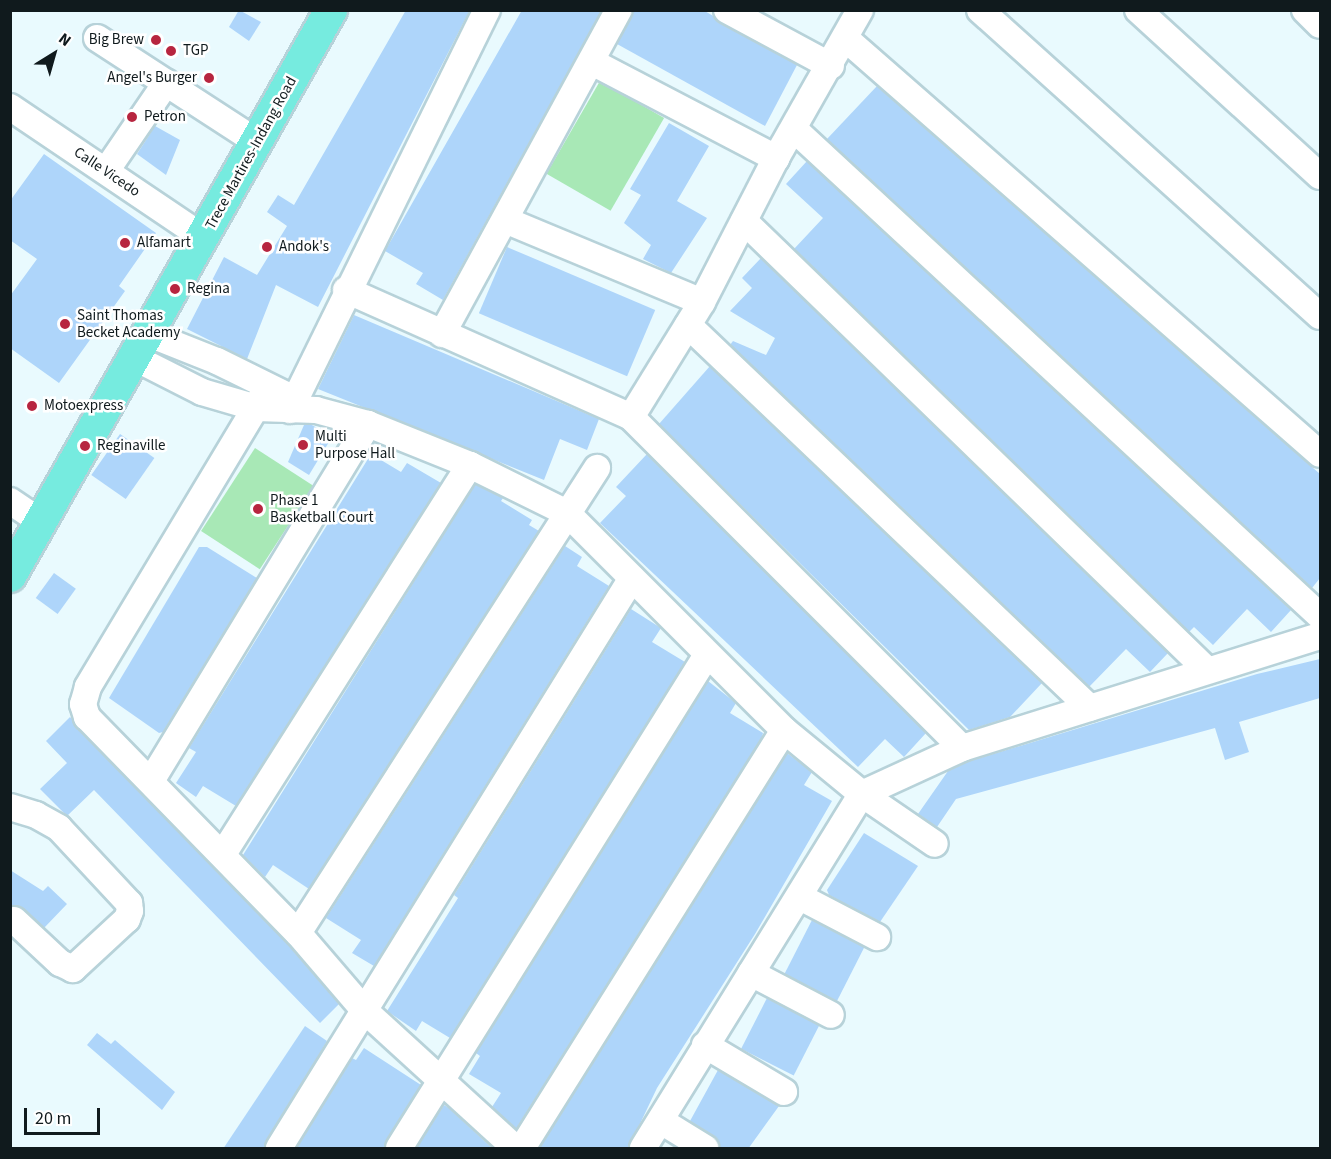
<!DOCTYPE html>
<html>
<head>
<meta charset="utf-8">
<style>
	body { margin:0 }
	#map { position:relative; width:1331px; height:1159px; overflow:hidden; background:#e9fafe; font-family:"Source Sans 3",sans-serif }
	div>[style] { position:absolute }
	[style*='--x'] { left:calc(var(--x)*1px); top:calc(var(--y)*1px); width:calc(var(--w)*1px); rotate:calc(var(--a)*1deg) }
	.green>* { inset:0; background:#a8e8b6; transform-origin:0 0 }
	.building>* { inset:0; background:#aed5fa; transform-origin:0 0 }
	.roads { filter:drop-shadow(2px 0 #b7d2d9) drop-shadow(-2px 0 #b7d2d9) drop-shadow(0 2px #b7d2d9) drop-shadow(0 -2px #b7d2d9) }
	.minor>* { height:26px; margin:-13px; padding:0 13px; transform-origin:13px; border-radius:13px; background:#fff }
	.major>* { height:32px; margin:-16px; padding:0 16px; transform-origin:16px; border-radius:16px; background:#76ebdf }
	.dots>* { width:16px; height:16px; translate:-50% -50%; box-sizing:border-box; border:3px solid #fff; border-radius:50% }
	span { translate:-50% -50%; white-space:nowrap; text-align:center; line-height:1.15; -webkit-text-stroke:5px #fff; paint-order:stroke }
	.poi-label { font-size:15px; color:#101a1d }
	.right { translate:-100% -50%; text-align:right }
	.left { translate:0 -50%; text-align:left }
	.street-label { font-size:15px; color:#101a1d }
	.frame { position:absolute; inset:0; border:12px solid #101a1d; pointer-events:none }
	.north { position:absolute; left:24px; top:24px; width:60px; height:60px; -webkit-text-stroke:4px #fff; paint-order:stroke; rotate:37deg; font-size:16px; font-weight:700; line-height:24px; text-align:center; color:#101a1d }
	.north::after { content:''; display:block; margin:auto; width:21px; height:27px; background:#101a1d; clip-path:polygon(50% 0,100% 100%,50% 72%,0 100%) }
	.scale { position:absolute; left:24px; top:1108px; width:76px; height:27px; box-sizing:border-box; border:3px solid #101a1d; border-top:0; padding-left:8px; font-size:18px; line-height:21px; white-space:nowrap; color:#101a1d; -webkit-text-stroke:4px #fff; paint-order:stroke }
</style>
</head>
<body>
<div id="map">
	<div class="green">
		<div style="left:600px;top:81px;width:74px;height:107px;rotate:30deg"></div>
		<div style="left:255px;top:448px;width:70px;height:99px;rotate:33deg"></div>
	</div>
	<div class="building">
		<div style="clip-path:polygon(239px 10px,261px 22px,249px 41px,229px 27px)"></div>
		<div style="clip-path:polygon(406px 10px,470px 10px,318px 307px,276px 285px,247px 359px,187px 329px,224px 257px,257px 275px,287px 226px,267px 212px,278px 195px,294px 205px)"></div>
		<div style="clip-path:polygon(522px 10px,602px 10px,443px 300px,416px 284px,423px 273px,385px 251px)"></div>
		<div style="clip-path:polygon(634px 10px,703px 10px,797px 65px,765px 126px,617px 44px)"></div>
		<div style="clip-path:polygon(877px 86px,1320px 474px,1320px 578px,1312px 588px,827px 139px)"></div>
		<div style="clip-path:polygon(669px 123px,709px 146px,677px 201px,707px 218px,671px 273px,643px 259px,651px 245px,624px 223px,641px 195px,630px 189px)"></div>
		<div style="clip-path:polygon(155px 126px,180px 140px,166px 175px,137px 154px)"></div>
		<div style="clip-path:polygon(44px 154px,156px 233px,119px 286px,125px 291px,59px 383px,10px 348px,10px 296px,37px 259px,10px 240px,10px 201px)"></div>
		<div style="clip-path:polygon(807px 161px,1291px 610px,1271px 632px,1247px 609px,1213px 645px,1194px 627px,1189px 632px,794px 249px,823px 218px,786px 184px)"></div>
		<div style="left:507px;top:247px;width:161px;height:72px;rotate:23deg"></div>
		<div style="clip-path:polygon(761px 258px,1168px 653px,1150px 672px,1126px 649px,1089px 687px,730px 345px,733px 341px,766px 355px,775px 338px,730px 311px,752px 288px,742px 278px)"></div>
		<div style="clip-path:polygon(354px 315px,599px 419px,587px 450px,560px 439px,544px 480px,318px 389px)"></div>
		<div style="clip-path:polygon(710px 366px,1042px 683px,1010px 717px,969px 730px,659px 424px)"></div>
		<div style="clip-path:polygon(304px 425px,312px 425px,332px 437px,309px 475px,288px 462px)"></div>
		<div style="left:120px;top:434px;width:42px;height:50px;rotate:35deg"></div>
		<div style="clip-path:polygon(371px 454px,401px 472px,407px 463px,441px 483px,236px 806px,203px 786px,196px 797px,176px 783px,196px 752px,189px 748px)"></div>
		<div style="clip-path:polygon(647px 454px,926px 733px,904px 757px,885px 739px,858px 767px,600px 523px,626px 496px,616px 487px)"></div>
		<div style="clip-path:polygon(475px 484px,503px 498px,501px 501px,532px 520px,529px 525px,539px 531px,309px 889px,273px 865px,265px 877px,243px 855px)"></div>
		<div style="clip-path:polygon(565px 546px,582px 557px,577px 566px,609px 586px,374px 966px,352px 953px,361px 940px,326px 918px)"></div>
		<div style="clip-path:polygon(199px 547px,207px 547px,257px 578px,163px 732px,159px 733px,109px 698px)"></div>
		<div style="left:54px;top:573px;width:27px;height:31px;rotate:36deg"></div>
		<div style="clip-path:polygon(631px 609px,661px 628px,652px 642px,685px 662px,450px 1038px,422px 1021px,416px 1031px,387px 1011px,458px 898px,454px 895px)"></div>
		<div style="clip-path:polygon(1320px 659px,1320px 698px,1239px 722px,1249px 752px,1225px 760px,1215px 728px,956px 799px,937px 827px,918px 814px,948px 771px,967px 762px,1257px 674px)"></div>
		<div style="clip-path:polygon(708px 681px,736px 703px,730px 713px,763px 733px,762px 738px,516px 1129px,492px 1107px,501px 1093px,469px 1074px,480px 1056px,476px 1053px)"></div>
		<div style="clip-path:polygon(70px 717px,287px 943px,339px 1004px,320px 1023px,94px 790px,67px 816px,40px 789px,67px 763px,46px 741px)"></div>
		<div style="clip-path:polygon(787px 753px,812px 772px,804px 785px,832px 801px,755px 934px,657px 1088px,628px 1149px,539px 1149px)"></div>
		<div style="clip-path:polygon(864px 833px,918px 866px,880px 922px,829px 895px,827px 890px)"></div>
		<div style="clip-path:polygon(10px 870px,43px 891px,48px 886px,67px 904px,44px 928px,24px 909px,10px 906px)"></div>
		<div style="left:812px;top:920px;width:59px;height:61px;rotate:27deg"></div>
		<div style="left:767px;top:998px;width:59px;height:57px;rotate:27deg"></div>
		<div style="clip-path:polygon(305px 1026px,327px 1041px,264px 1149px,223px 1149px)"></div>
		<div style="clip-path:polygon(97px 1033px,111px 1044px,115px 1040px,175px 1092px,162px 1110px,87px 1045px)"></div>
		<div style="clip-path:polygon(364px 1048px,421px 1085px,384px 1149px,296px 1149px,352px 1058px,356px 1060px)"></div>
		<div style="clip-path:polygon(718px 1070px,779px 1106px,748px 1149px,720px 1149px,713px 1136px,690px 1121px)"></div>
		<div style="clip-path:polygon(444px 1105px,449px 1108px,493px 1149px,416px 1149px)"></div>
	</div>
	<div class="roads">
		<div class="minor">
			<div style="--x:727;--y:10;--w:118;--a:28.3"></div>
			<div style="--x:980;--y:10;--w:457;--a:42"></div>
			<div style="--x:1138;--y:10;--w:246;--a:42.4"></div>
			<div style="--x:1305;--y:10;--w:21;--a:45"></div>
			<div style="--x:97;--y:38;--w:191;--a:33"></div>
			<div style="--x:845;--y:38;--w:631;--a:41.21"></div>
			<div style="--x:592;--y:62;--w:208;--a:27.6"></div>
			<div style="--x:10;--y:107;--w:234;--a:34"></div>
			<div style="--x:795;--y:130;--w:715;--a:42.79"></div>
			<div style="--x:106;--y:171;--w:107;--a:-55.7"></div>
			<div style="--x:505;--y:220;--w:213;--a:22.6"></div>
			<div style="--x:744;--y:221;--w:644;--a:44.12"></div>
			<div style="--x:346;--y:290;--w:312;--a:24"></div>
			<div style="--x:631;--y:417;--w:468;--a:45"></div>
			<div style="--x:688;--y:325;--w:555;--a:43.61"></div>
			<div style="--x:149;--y:334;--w:73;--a:21.7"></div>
			<div style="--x:217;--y:361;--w:75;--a:26.2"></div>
			<div style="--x:442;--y:334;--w:369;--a:-61.4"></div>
			<div style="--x:135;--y:358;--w:75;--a:26.9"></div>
			<div style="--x:202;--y:392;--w:57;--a:16.2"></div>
			<div style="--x:257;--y:408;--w:59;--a:1.9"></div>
			<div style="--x:316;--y:410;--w:54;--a:15.1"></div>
			<div style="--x:368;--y:424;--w:110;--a:21.9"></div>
			<div style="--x:470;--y:465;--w:108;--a:26.3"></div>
			<div style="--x:567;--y:513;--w:307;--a:45"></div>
			<div style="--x:784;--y:730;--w:101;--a:39.4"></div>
			<div style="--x:862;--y:794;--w:88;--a:34.4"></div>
			<div style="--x:268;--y:387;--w:350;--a:121"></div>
			<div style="--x:88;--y:687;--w:18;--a:106"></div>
			<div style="--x:83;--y:704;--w:14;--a:73"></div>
			<div style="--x:87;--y:717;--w:302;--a:45.7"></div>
			<div style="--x:298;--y:933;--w:101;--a:49.4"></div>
			<div style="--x:364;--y:1010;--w:205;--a:42.4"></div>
			<div style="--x:290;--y:410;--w:446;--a:-63.8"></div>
			<div style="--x:631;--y:417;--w:135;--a:-58.3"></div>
			<div style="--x:702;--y:302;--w:162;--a:-62.8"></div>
			<div style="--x:776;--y:158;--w:170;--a:-60.4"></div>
			<div style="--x:10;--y:501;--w:37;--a:34"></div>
			<div style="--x:151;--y:781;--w:418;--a:-58.7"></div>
			<div style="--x:10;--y:807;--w:27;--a:17"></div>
			<div style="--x:36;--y:815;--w:26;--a:29"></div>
			<div style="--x:59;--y:828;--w:103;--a:47"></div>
			<div style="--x:129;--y:903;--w:8;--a:83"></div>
			<div style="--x:130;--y:911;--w:9;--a:111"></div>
			<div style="--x:127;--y:919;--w:74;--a:137.2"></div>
			<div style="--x:73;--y:969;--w:14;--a:-155"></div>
			<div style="--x:60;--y:963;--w:63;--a:-136.9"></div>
			<div style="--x:223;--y:854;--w:461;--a:-57.6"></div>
			<div style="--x:800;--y:897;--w:87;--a:27.5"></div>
			<div style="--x:298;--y:933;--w:553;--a:-57.26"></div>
			<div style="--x:751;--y:973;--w:90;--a:27.7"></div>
			<div style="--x:705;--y:1045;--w:92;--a:30.7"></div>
			<div style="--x:661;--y:1121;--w:52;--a:31.5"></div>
			<div style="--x:279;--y:1148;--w:670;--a:-58.23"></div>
			<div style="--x:399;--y:1148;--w:581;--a:-58.01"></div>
			<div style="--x:522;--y:1148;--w:493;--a:-57.9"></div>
			<div style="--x:643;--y:1148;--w:416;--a:-58.3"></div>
			<div style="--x:862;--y:794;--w:110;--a:-24.7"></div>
			<div style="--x:962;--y:748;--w:375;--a:-17.4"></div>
		</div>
		<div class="major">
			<div style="--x:10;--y:576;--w:651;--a:-60.44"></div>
		</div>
	</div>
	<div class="dots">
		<div style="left:156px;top:40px;background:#b7253f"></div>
		<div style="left:171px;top:51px;background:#b7253f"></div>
		<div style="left:209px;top:78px;background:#b7253f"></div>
		<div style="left:132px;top:117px;background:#b7253f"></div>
		<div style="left:125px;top:243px;background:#b7253f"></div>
		<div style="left:267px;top:247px;background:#b7253f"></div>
		<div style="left:175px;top:289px;background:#b7253f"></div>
		<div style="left:65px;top:324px;background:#b7253f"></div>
		<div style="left:32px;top:406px;background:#b7253f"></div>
		<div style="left:303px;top:445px;background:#b7253f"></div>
		<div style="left:85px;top:446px;background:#b7253f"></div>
		<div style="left:258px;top:509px;background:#b7253f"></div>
	</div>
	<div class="poi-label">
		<span class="right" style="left:144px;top:40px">Big Brew</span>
		<span class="left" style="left:183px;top:51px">TGP</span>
		<span class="right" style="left:197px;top:78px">Angel's Burger</span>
		<span class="left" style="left:144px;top:117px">Petron</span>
		<span class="left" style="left:137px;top:243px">Alfamart</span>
		<span class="left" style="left:279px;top:247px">Andok's</span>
		<span class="left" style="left:187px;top:289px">Regina</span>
		<span class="left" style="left:77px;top:324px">Saint Thomas<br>Becket Academy</span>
		<span class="left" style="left:44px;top:406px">Motoexpress</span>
		<span class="left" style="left:315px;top:445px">Multi<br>Purpose Hall</span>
		<span class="left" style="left:97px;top:446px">Reginaville</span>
		<span class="left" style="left:270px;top:509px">Phase 1<br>Basketball Court</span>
	</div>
	<div class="street-label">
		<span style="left:251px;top:153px;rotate:-61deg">Trece Martires-Indang Road</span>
		<span style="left:107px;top:172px;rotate:34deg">Calle Vicedo</span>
	</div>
	<div class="frame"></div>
	<div class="north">N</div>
	<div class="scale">20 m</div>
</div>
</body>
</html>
